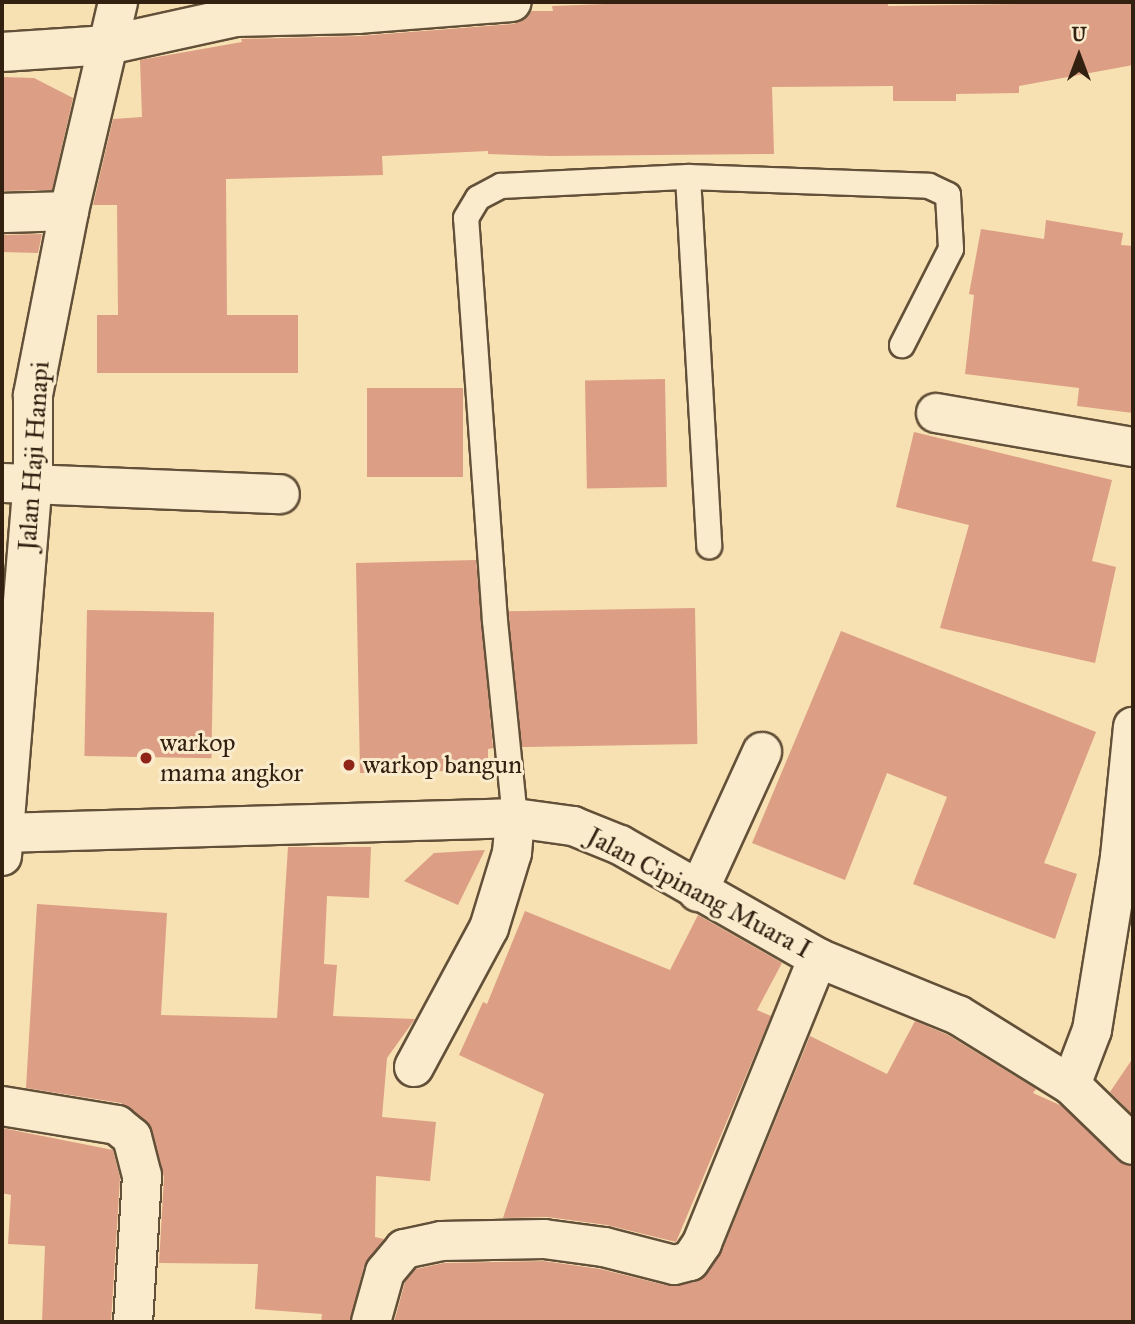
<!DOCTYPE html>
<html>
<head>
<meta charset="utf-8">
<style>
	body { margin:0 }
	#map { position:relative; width:1135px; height:1324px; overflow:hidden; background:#f7e0b1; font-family:"IM FELL Great Primer",serif }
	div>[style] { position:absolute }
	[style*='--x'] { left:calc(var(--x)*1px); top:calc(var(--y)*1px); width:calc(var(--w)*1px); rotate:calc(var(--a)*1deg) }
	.building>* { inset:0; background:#dc9e84; transform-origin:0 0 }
	.roads { filter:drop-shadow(2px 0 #635039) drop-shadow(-2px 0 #635039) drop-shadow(0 2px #635039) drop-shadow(0 -2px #635039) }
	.service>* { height:24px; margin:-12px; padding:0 12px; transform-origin:12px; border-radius:12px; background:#faebcc }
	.minor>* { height:38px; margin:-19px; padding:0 19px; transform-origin:19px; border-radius:19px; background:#faebcc }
	.tertiary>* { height:38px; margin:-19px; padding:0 19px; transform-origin:19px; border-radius:19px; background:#faebcc }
	.dots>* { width:19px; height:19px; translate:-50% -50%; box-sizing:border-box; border:4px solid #faebcc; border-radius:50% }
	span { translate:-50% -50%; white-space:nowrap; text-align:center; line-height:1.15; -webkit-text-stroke:6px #faebcc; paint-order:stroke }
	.street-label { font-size:26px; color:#322011 }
	.poi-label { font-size:26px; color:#322011 }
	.left { translate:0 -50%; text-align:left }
	.frame { position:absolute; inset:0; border:4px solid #322011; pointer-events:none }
	.north { position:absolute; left:1044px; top:21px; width:70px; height:70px; -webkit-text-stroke:5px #faebcc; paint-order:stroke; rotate:0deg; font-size:19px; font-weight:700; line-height:28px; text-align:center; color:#322011 }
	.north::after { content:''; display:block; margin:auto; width:24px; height:32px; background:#322011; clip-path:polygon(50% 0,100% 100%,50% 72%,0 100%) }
</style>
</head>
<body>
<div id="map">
	<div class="building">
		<div style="clip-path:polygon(659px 2px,888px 2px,888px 6px,1133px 2px,1133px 65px,1019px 86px,1019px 93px,956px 94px,956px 101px,893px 101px,893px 86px,772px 87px,774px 154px,550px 156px,488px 154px,488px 151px,382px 156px,383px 175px,226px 179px,227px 315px,298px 315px,298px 373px,97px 373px,97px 315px,118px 315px,117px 205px,93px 205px,113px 119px,142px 117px,140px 60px,242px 42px,241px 39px,359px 36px,514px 24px,532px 11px,553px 11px,552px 6px)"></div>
		<div style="clip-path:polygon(2px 77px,34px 78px,73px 98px,52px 190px,2px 191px)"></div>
		<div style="clip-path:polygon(1046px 220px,1123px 233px,1121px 245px,1133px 246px,1133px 413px,1077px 406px,1079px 388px,965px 374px,974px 295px,969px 294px,981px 229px,1044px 239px)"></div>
		<div style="clip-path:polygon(42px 234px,38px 253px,2px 252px,2px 235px)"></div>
		<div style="left:665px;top:379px;width:108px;height:80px;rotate:89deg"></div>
		<div style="left:367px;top:388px;width:96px;height:89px"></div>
		<div style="clip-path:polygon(914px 432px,1112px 480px,1092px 561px,1116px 567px,1095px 663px,940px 628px,969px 525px,896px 507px)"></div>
		<div style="clip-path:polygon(476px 560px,493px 748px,488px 749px,488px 770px,360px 773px,356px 563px)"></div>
		<div style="left:695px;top:608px;width:136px;height:186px;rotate:89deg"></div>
		<div style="left:87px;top:610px;width:127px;height:146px;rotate:1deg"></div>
		<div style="clip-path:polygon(841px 631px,1096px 732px,1044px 863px,1077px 874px,1055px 939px,913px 884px,947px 797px,887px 773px,845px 880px,752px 843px)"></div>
		<div style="clip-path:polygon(288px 847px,371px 847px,369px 898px,327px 896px,324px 964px,337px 965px,333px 1016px,415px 1019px,387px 1058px,382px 1117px,436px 1122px,430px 1181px,376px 1176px,375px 1237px,384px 1239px,364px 1266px,350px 1322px,321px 1322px,322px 1314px,255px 1309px,258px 1264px,159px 1263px,164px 1177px,146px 1121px,121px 1103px,26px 1088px,37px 904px,167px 913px,161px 1015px,277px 1018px)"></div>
		<div style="clip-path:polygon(485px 850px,458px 905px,404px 881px,434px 853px)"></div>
		<div style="clip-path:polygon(525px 911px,670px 970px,698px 915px,782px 963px,757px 1010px,771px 1016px,676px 1242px,607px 1225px,547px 1217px,503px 1218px,544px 1094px,459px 1055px,483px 1002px,487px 1004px)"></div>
		<div style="clip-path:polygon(915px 1021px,948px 1035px,1036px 1089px,1033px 1093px,1062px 1106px,1118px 1161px,1133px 1166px,1133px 1322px,394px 1322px,405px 1282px,416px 1269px,444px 1263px,543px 1261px,600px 1269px,669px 1286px,696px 1282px,722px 1251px,810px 1036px,887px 1074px)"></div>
		<div style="clip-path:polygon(1133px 1058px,1133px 1115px,1110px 1092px)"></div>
		<div style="clip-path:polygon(2px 1128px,113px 1150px,120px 1178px,111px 1322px,42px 1322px,45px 1246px,8px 1244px,11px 1195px,2px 1193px)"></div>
	</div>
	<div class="roads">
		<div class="service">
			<div style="--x:688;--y:177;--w:370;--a:86.7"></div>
			<div style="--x:515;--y:818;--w:198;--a:-95.8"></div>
			<div style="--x:495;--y:621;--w:404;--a:-94.1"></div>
			<div style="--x:466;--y:218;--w:23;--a:-59"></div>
			<div style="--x:478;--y:198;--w:26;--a:-28"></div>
			<div style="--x:501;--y:186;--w:187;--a:-2.8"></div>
			<div style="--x:688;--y:177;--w:241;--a:2.1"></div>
			<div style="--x:929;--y:186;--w:21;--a:25"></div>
			<div style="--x:948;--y:195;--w:54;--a:86.8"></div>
			<div style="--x:951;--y:249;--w:108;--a:117"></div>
		</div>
		<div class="minor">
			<div style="--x:2;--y:52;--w:106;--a:-3.8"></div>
			<div style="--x:108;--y:45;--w:130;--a:-12.4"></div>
			<div style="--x:235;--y:17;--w:122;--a:-1.4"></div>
			<div style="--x:357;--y:14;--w:155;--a:-4.4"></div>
			<div style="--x:2;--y:213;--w:67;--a:-1.7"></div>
			<div style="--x:936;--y:413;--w:200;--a:9.8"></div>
			<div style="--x:2;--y:483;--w:278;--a:2.3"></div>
			<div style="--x:2;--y:856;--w:375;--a:-85.3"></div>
			<div style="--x:33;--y:482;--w:87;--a:-90"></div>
			<div style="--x:33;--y:395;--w:187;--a:-78.9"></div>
			<div style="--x:69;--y:211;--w:215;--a:-76.8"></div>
			<div style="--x:698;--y:892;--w:154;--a:-65.4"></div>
			<div style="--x:414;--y:1067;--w:158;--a:-61.7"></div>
			<div style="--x:489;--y:928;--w:78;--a:-73"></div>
			<div style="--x:512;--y:853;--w:35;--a:-85"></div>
			<div style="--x:1071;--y:1085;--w:59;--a:-69.1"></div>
			<div style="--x:1092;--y:1030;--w:175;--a:-80.8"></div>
			<div style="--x:1120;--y:857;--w:131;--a:-84.3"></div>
			<div style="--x:2;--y:1106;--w:117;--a:9.4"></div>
			<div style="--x:117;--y:1125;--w:19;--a:39"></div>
			<div style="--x:132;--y:1137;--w:40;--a:75.6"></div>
			<div style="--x:142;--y:1176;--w:146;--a:93.5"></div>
			<div style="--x:371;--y:1322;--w:52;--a:-74.4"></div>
			<div style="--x:385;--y:1272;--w:30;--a:-50"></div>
			<div style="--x:404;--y:1249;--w:38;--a:-12"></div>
			<div style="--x:441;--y:1241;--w:103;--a:-1.1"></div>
			<div style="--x:544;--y:1239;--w:61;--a:7.6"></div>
			<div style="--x:604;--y:1247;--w:72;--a:14.4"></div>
			<div style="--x:674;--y:1265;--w:16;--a:-14"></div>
			<div style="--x:690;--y:1261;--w:22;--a:-56"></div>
			<div style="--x:702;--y:1243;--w:308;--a:-67.9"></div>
		</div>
		<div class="tertiary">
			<div style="--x:2;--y:833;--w:513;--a:-1.67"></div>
			<div style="--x:515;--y:818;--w:59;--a:7.9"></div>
			<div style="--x:573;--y:826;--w:51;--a:22"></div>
			<div style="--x:620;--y:845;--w:228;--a:29.7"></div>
			<div style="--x:818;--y:958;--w:151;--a:22.2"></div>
			<div style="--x:958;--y:1015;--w:133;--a:31.8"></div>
			<div style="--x:1071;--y:1085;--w:86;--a:44.1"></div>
		</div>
	</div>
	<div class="dots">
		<div style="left:146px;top:758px;background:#8f2418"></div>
		<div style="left:349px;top:765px;background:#8f2418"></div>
	</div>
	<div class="street-label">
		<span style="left:34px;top:456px;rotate:-86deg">Jalan Haji Hanapi</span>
		<span style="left:699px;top:893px;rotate:28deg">Jalan Cipinang Muara I</span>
	</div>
	<div class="poi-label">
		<span class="left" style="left:160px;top:758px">warkop<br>mama angkor</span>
		<span class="left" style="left:363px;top:765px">warkop bangun</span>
	</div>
	<div class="frame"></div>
	<div class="north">U</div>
</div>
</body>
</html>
